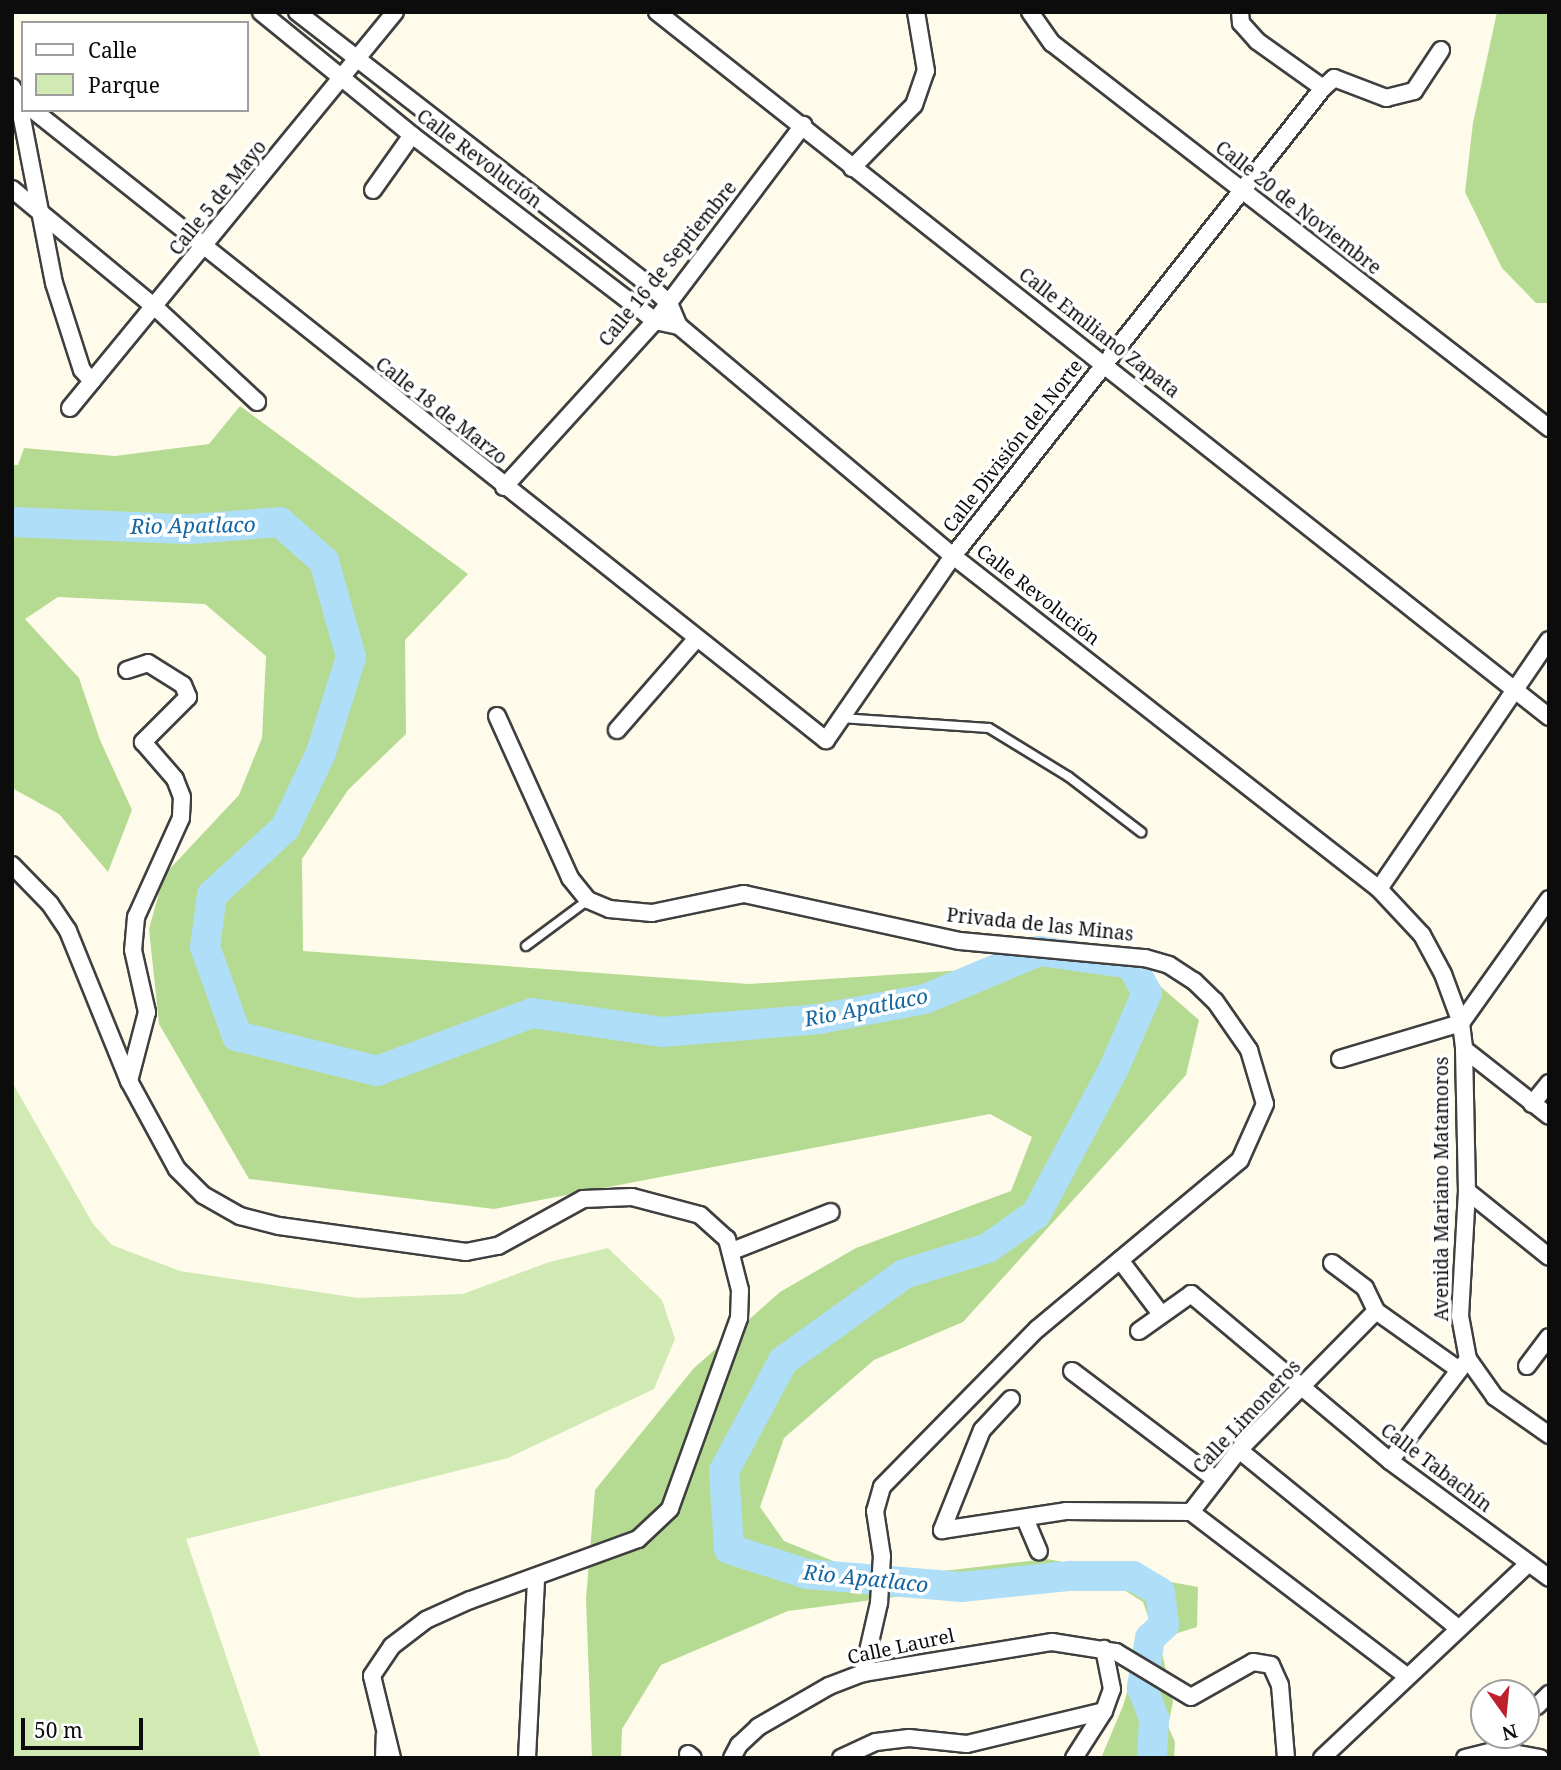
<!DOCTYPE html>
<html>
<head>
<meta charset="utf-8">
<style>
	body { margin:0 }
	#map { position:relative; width:1561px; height:1770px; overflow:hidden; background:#fffbeb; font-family:"Noto Serif",serif }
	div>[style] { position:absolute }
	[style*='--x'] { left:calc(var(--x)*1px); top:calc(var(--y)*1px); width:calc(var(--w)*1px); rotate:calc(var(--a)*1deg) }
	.green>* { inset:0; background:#d1eab4 }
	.forest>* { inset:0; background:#b5db93 }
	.river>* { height:30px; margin:-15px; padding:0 15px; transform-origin:15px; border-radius:15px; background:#afdef8 }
	.roads { filter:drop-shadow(2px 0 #3f3f3f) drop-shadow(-2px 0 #3f3f3f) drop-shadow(0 2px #3f3f3f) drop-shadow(0 -2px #3f3f3f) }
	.lane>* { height:8px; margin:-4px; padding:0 4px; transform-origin:4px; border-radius:4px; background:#fff }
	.street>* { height:16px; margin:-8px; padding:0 8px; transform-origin:8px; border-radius:8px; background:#fff }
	span { translate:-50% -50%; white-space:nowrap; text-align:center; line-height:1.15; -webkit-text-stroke:7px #fff; paint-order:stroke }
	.street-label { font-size:19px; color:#0c0c0c }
	.water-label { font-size:21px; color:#1366a1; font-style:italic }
	.frame { position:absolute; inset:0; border:14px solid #0c0c0c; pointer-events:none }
	.legend { position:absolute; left:21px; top:21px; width:228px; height:91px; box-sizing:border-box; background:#fff; border:2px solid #9e9e9e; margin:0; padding:9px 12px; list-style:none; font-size:21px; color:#0c0c0c }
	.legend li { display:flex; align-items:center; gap:14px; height:35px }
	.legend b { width:35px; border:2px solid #9e9e9e }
	.north { position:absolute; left:1470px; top:1679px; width:70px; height:70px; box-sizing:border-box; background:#fff; border:2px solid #9e9e9e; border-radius:50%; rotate:165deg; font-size:19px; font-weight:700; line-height:28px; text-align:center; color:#0c0c0c }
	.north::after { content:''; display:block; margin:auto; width:24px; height:32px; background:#bf212c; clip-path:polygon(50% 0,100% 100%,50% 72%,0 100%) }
	.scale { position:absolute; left:21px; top:1718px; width:122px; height:32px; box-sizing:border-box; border:4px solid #0c0c0c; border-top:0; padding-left:9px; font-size:21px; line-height:24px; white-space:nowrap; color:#0c0c0c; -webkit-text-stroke:5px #fff; paint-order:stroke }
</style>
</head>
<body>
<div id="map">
	<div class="green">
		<div style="clip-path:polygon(12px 1082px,93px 1224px,112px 1245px,180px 1271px,358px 1298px,463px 1294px,549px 1262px,608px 1248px,662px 1300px,675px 1339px,654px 1389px,508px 1458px,186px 1539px,261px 1758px,12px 1758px)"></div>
	</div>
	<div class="forest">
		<div style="clip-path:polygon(1497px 12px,1549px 12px,1549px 303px,1536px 303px,1502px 268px,1465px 192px,1473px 123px)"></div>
		<div style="clip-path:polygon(240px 406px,468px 574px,405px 640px,406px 734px,348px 790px,302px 859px,303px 951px,749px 984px,1056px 964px,1153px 980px,1199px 1020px,1186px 1075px,963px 1322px,874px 1360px,784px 1438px,760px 1507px,784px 1541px,848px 1567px,891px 1577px,1047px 1559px,1198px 1587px,1197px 1627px,1159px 1639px,1173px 1702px,1168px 1726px,1175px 1742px,1174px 1758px,1101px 1758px,1123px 1706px,1149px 1619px,1143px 1602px,1116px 1585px,918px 1594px,788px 1611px,661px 1665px,622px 1729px,621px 1758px,592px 1758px,586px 1599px,595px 1490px,694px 1368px,780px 1292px,856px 1248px,1011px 1191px,1032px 1137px,990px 1114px,494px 1209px,249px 1179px,159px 1024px,149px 929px,164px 875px,239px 795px,262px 738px,266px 656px,205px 604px,58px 597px,25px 619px,79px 678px,100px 740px,132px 810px,108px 872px,59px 814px,12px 788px,12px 465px,18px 465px,24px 448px,115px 456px,209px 444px)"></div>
	</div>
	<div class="river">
		<div style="--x:12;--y:522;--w:178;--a:2.3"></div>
		<div style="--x:190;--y:529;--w:90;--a:-4.4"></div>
		<div style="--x:280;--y:522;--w:59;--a:41.6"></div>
		<div style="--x:324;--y:561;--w:100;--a:74.3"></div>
		<div style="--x:351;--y:657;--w:101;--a:107.4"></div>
		<div style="--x:321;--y:753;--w:83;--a:115.6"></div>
		<div style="--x:285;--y:828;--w:99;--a:137.5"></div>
		<div style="--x:212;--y:895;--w:52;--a:97.7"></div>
		<div style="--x:205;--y:947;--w:95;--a:70.2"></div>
		<div style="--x:237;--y:1036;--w:144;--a:14"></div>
		<div style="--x:377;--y:1071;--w:165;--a:-20.5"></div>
		<div style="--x:532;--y:1013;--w:131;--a:8.3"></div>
		<div style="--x:662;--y:1032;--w:158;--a:-4.7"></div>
		<div style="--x:819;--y:1019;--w:108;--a:-10.7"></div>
		<div style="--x:925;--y:999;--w:124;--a:-22.8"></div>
		<div style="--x:1039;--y:951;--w:93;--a:8"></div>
		<div style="--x:1131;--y:964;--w:33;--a:61"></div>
		<div style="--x:1147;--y:993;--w:84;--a:113.8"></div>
		<div style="--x:1113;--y:1070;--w:163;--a:118.1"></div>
		<div style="--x:1036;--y:1214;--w:59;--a:144.7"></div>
		<div style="--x:988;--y:1248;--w:88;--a:162.8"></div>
		<div style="--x:904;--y:1274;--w:149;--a:144.3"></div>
		<div style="--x:783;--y:1361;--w:125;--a:118.2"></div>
		<div style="--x:724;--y:1471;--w:78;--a:86.3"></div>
		<div style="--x:729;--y:1549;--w:82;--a:17.8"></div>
		<div style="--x:807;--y:1574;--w:155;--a:4.8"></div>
		<div style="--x:961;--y:1587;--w:110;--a:-5.8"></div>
		<div style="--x:1070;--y:1576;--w:63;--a:0"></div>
		<div style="--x:1133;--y:1576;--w:31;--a:31"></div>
		<div style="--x:1160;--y:1592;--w:33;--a:83"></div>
		<div style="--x:1164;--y:1625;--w:19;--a:137"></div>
		<div style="--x:1150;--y:1638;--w:50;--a:99.3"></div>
		<div style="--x:1142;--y:1687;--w:34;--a:69"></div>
		<div style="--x:1154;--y:1719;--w:39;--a:93"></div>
	</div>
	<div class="roads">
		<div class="lane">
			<div style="--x:841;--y:718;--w:148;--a:3.9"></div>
			<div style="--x:989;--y:728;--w:94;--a:31.5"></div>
			<div style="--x:1069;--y:777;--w:91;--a:37.4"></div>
			<div style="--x:526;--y:946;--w:77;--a:-36.6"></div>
			<div style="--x:380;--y:1758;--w:23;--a:-88"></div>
		</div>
		<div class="street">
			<div style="--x:261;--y:12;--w:195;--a:39.2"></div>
			<div style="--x:412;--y:135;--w:306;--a:37.4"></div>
			<div style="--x:655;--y:321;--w:25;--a:12"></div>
			<div style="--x:297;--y:12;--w:447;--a:37.8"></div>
			<div style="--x:650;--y:286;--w:25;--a:42"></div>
			<div style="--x:669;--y:303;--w:25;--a:67"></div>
			<div style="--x:679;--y:326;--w:358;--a:40"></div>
			<div style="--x:953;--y:556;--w:541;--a:38.01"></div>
			<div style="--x:1379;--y:889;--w:63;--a:46.9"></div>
			<div style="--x:1422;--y:935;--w:44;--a:61.7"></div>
			<div style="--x:1443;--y:974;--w:52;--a:69.8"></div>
			<div style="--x:1461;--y:1023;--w:26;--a:83"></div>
			<div style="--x:1464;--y:1049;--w:142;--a:88.8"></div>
			<div style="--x:1467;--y:1191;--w:125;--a:93.2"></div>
			<div style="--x:1460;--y:1316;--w:44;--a:79.5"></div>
			<div style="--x:1468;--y:1359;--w:47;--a:54.6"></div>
			<div style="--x:1495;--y:1397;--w:66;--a:35.1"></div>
			<div style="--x:657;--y:12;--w:1137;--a:38.32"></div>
			<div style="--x:1030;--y:12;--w:38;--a:55"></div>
			<div style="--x:1052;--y:43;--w:629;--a:37.76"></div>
			<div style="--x:1240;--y:12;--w:11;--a:85"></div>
			<div style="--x:1241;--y:23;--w:24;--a:48"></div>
			<div style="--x:1257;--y:41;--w:81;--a:35.5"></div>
			<div style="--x:1323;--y:88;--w:15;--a:-42"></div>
			<div style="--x:1334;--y:78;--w:56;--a:21"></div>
			<div style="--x:1386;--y:98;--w:29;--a:-14"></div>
			<div style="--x:1414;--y:91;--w:49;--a:-56.6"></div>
			<div style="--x:12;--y:87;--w:13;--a:61"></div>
			<div style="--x:18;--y:98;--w:188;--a:79"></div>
			<div style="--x:54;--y:283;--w:91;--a:72.2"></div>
			<div style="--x:82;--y:370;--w:15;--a:48"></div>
			<div style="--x:33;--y:110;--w:1013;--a:38.47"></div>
			<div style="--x:826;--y:740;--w:224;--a:-55.4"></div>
			<div style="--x:953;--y:556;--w:597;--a:-51.67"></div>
			<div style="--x:852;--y:168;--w:88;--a:-45.5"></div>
			<div style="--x:914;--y:105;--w:36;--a:-71"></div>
			<div style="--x:926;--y:71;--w:60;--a:-99.6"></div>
			<div style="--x:12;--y:189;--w:187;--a:39.6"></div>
			<div style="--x:156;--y:308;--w:138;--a:42.9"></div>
			<div style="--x:373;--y:190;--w:67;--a:-54.7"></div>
			<div style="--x:70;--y:408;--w:512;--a:-50.62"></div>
			<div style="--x:504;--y:487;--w:224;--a:-47.7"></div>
			<div style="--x:655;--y:321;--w:246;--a:-52.9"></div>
			<div style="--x:127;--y:670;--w:22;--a:-18"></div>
			<div style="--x:148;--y:663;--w:41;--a:32.2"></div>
			<div style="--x:183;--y:685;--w:13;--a:67"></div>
			<div style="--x:188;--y:697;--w:64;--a:135"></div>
			<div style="--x:143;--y:742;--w:49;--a:49.1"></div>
			<div style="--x:175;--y:779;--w:19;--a:69"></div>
			<div style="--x:182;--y:797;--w:21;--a:93"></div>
			<div style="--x:181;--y:818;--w:109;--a:114.4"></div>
			<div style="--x:136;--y:917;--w:33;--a:95"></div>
			<div style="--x:133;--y:950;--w:64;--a:77.3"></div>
			<div style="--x:147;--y:1012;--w:71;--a:104.6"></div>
			<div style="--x:497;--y:716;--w:178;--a:65.7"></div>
			<div style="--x:570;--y:878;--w:28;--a:51"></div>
			<div style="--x:588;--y:900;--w:23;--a:23"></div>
			<div style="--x:609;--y:909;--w:43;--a:5.3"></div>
			<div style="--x:652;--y:913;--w:94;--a:-11.7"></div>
			<div style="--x:744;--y:894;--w:221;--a:12.3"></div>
			<div style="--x:960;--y:941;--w:186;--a:5.3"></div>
			<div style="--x:1145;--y:958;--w:25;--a:16"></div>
			<div style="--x:1169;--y:965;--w:30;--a:33"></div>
			<div style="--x:1194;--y:981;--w:29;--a:44"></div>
			<div style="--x:1215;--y:1001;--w:60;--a:55.2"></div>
			<div style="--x:1249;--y:1050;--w:56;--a:73.5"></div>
			<div style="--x:1265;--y:1104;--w:61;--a:114.1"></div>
			<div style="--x:1240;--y:1160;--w:264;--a:140.2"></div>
			<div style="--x:1037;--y:1329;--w:221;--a:134.5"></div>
			<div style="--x:882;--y:1487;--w:25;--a:106"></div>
			<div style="--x:875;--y:1511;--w:46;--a:81.2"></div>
			<div style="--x:882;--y:1556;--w:47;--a:93.7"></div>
			<div style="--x:879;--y:1603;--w:72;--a:102.9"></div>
			<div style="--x:617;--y:730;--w:121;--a:-49"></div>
			<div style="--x:12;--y:865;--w:54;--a:45.7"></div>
			<div style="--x:50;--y:904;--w:32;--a:56"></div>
			<div style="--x:68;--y:931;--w:162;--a:67.9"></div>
			<div style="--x:129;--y:1081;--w:100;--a:61.4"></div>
			<div style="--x:177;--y:1169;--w:37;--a:45"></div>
			<div style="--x:203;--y:1195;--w:43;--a:29.6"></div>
			<div style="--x:240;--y:1216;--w:40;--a:14.4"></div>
			<div style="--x:279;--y:1226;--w:189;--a:7.9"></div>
			<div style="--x:466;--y:1252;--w:33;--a:-11"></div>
			<div style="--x:498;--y:1246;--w:97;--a:-28.9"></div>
			<div style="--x:583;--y:1199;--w:49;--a:-2.3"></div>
			<div style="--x:632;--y:1197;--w:70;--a:14.8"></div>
			<div style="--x:700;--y:1215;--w:36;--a:42"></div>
			<div style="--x:727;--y:1239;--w:53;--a:75.7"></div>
			<div style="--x:740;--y:1290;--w:28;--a:92"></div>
			<div style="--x:739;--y:1318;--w:203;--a:109.9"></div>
			<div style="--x:670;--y:1509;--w:44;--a:136.8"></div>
			<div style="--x:638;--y:1539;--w:179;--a:160"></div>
			<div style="--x:470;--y:1600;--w:48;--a:155.6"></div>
			<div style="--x:426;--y:1620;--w:43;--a:142.6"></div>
			<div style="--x:392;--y:1646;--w:36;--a:124"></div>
			<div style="--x:372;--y:1676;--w:84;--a:76.3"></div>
			<div style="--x:1379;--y:889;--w:301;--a:-55.7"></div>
			<div style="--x:1464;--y:1049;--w:108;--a:38.2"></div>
			<div style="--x:1340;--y:1059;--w:126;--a:-16.6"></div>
			<div style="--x:1461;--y:1023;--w:152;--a:-54.6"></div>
			<div style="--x:1532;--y:1104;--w:27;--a:-51"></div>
			<div style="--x:1467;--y:1191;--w:105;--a:38.8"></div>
			<div style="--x:732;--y:1251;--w:106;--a:-21.5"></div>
			<div style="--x:1120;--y:1260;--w:68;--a:52.8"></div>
			<div style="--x:1332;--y:1263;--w:41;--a:37.1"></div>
			<div style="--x:1365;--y:1288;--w:25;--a:64"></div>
			<div style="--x:1139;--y:1331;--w:64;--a:-35.4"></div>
			<div style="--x:1191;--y:1294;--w:260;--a:40"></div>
			<div style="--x:1390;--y:1461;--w:197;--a:36.3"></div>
			<div style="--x:1527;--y:1366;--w:36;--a:-53"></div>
			<div style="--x:1072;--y:1371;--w:179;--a:37.1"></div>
			<div style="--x:1011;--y:1399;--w:42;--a:133.1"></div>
			<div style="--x:982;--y:1430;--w:108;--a:111.8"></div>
			<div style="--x:942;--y:1530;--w:125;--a:-8.7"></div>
			<div style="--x:1066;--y:1511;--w:125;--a:0.5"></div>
			<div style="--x:1239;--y:1450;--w:281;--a:39.1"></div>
			<div style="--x:1390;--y:1461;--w:122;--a:-52.7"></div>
			<div style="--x:1191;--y:1512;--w:78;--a:-52.3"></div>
			<div style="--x:1239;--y:1450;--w:195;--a:-45.4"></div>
			<div style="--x:1376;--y:1311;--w:102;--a:35.4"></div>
			<div style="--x:1191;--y:1512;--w:270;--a:37.3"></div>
			<div style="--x:1026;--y:1521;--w:33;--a:67"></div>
			<div style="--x:1537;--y:1706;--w:17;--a:-45"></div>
			<div style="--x:688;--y:1754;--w:6;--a:39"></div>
			<div style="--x:527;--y:1758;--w:180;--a:-87.1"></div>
			<div style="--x:732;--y:1758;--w:15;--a:-62"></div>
			<div style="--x:739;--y:1745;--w:26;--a:-43"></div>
			<div style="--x:758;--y:1727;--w:82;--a:-30"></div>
			<div style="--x:829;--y:1686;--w:36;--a:-21"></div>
			<div style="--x:863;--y:1673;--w:192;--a:-9.3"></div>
			<div style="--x:1052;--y:1642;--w:65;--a:8.9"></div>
			<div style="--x:1116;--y:1652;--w:87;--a:31"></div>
			<div style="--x:1191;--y:1697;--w:71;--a:-29.4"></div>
			<div style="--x:1253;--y:1662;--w:18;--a:9"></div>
			<div style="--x:1271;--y:1665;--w:22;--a:66"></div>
			<div style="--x:1280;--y:1685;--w:73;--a:85.3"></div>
			<div style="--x:841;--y:1758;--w:38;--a:-25"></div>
			<div style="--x:876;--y:1742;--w:33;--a:-7"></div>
			<div style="--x:909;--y:1738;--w:58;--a:5.9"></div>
			<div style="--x:967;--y:1744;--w:141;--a:-13.5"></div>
			<div style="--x:1104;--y:1711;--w:23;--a:-70"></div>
			<div style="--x:1112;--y:1689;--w:41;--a:-101.3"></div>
			<div style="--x:1074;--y:1758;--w:56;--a:-57.4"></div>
			<div style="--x:1322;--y:1758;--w:284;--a:-43.3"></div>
			<div style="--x:1465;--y:1758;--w:33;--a:-14"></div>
			<div style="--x:1497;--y:1750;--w:44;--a:10.5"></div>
		</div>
	</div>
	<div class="street-label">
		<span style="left:479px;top:159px;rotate:37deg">Calle Revolución</span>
		<span style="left:218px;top:198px;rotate:-51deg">Calle 5 de Mayo</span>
		<span style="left:1298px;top:208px;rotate:38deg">Calle 20 de Noviembre</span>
		<span style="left:668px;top:264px;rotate:-51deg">Calle 16 de Septiembre</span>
		<span style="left:1099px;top:333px;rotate:38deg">Calle Emiliano Zapata</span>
		<span style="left:441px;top:411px;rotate:38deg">Calle 18 de Marzo</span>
		<span style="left:1013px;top:446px;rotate:-52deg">Calle División del Norte</span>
		<span style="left:1038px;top:595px;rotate:38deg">Calle Revolución</span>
		<span style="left:1040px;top:925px;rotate:6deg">Privada de las Minas</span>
		<span style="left:1442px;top:1189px;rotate:-90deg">Avenida Mariano Matamoros</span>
		<span style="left:1247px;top:1417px;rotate:-47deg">Calle Limoneros</span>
		<span style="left:1436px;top:1468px;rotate:37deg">Calle Tabachín</span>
		<span style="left:901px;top:1647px;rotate:-12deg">Calle Laurel</span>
	</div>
	<div class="water-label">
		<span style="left:193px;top:525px;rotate:-1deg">Rio Apatlaco</span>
		<span style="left:866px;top:1007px;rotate:-11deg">Rio Apatlaco</span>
		<span style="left:866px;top:1578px;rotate:6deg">Rio Apatlaco</span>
	</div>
	<div class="frame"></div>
	<ul class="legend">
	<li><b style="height:9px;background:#fff"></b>Calle</li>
	<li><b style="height:19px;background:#d1eab4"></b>Parque</li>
	</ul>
	<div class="north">N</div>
	<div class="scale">50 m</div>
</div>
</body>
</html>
